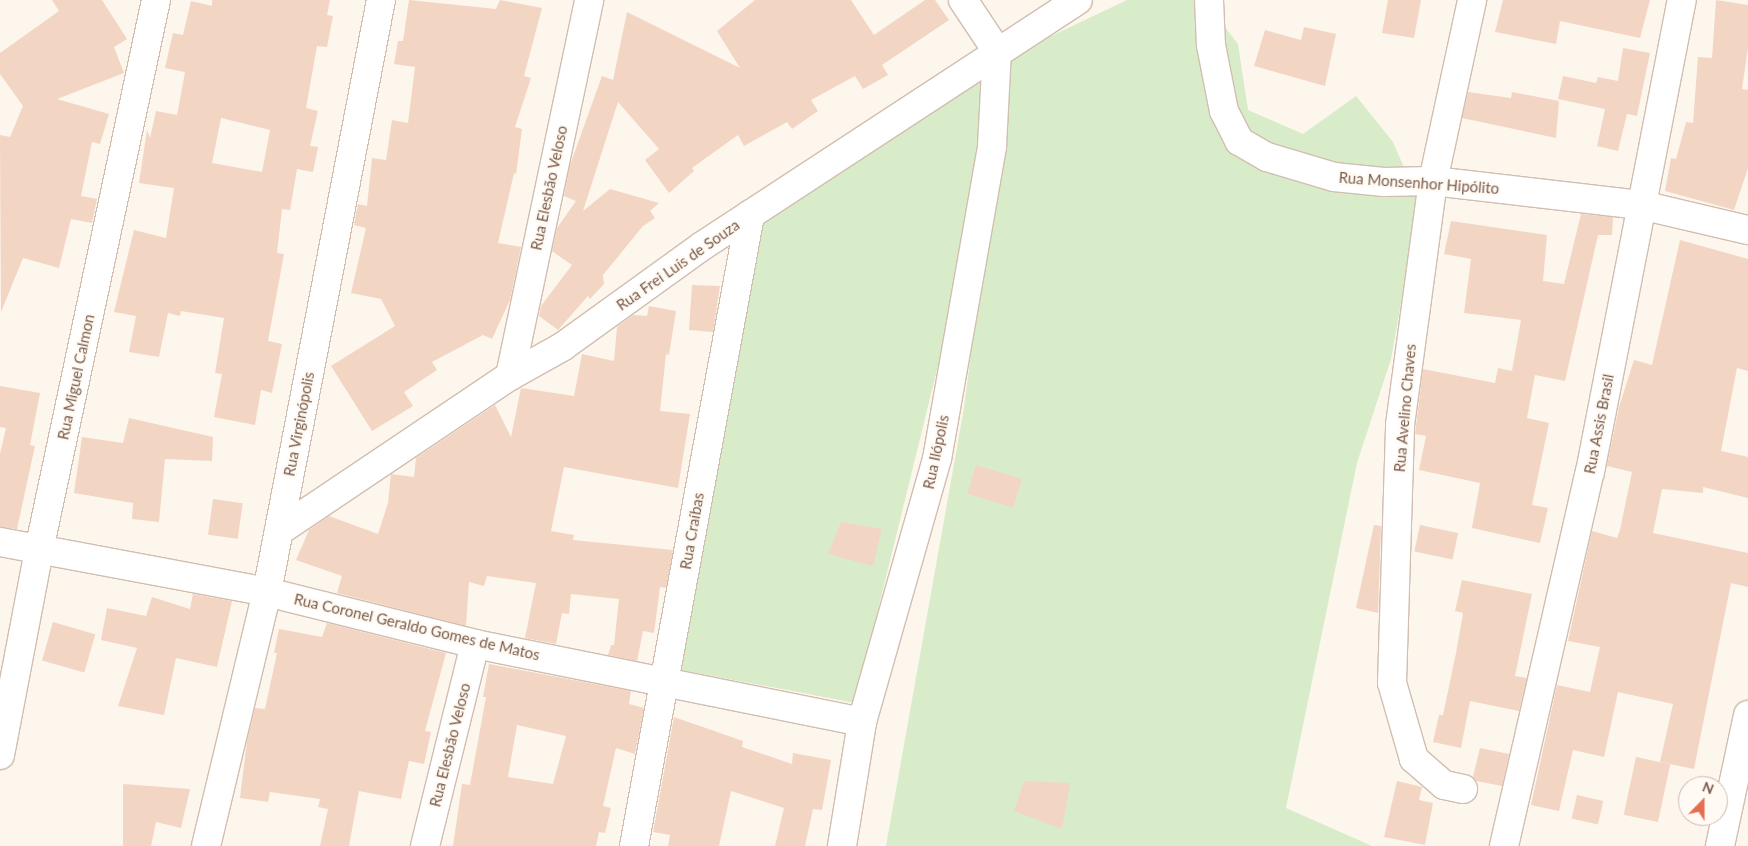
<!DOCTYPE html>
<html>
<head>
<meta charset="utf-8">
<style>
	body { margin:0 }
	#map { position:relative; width:1748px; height:846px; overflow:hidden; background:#fdf6ec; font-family:Lato,sans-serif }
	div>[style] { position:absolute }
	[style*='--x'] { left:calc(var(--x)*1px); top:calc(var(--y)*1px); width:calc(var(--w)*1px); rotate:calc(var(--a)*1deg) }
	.green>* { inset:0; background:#d8ecc9 }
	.building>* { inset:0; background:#f3d5c3; transform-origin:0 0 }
	.roads { filter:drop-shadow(1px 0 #d1beb0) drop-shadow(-1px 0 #d1beb0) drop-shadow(0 1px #d1beb0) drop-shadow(0 -1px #d1beb0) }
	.minor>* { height:28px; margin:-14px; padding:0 14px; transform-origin:14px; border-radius:14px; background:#fff }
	span { translate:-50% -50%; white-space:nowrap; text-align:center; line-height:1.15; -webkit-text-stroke:4.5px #fffaf3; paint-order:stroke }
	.street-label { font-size:15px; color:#7a5c4d }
	.north { position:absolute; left:1678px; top:776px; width:50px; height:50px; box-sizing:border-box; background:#fffaf3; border:1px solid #cabbb1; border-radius:50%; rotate:22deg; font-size:14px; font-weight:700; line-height:20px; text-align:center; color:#7a5c4d }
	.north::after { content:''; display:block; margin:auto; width:18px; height:22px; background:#e76f51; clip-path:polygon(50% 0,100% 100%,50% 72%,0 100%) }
</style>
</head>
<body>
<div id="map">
	<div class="green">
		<div style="clip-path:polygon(1127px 0,1204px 0,1238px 44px,1248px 110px,1303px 134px,1356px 96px,1393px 142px,1419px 202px,1391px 359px,1357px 463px,1286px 808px,1372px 846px,886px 846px,964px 408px,1009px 56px)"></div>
		<div style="clip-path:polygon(983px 70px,992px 146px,855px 703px,676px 669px,757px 225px)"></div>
	</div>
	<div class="building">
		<div style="clip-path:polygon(52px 0,102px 0,127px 39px,114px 47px,124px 73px,57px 99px,109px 114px,100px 144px,92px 142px,81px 196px,97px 199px,92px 223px,71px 219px,59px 268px,23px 258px,1px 312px,0 135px,10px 137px,23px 106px,0 74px,0 53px,59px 11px)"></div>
		<div style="clip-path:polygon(evenodd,212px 0,330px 0,327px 15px,333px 16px,327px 47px,317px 46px,306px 108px,318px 111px,310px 146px,318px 147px,313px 172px,297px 169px,290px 210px,282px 209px,277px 253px,284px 254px,268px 341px,282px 344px,272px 393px,261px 390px,255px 425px,214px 417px,222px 374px,215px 373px,224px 318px,181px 311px,180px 316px,168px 313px,159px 357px,129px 352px,136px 316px,114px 312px,134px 230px,166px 238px,174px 188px,139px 183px,147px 130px,150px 138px,156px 111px,177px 115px,185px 72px,165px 68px,173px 33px,183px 35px,191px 1px,212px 6px,212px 0,221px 118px,270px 130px,262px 172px,212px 163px,221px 118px)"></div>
		<div style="clip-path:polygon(409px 0,496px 9px,500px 0,542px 8px,524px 76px,531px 78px,515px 127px,522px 129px,516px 174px,514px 173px,498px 243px,521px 247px,510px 300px,492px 339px,483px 335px,432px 362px,437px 370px,404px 392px,413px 406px,372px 431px,331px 366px,395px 326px,381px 299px,351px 293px,366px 228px,354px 225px,358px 204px,367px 206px,372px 158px,386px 160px,392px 120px,408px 123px,415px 67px,394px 64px,398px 41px,403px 41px)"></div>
		<div style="clip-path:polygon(755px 0,851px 0,874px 35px,925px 0,935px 0,949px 20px,882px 65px,888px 75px,863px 89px,855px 76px,811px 100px,818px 111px,792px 129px,787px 122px,744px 146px,738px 135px,692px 168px,694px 171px,669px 193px,645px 160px,659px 149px,618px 102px,583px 211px,610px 189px,659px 203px,650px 211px,655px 218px,643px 226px,603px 275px,604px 284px,590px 299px,588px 296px,558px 330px,539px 316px,541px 306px,572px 265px,552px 251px,557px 228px,576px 201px,564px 196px,570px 165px,602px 76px,613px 80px,627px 12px,740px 68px,717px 31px)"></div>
		<div style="clip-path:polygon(1388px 0,1421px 0,1414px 38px,1382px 33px)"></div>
		<div style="clip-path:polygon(1503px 0,1650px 0,1640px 38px,1560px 21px,1556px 44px,1495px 32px)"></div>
		<div style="clip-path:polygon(1716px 0,1748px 5px,1748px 47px,1742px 89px,1748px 90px,1748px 168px,1734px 210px,1665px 191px,1671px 158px,1676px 159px,1686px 122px,1693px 123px,1698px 57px,1712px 58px)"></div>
		<div style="clip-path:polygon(1304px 27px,1336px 34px,1325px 86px,1254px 66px,1265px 30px,1301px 40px)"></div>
		<div style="clip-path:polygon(1623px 48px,1650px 53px,1637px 116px,1627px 114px,1618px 151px,1597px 146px,1605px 109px,1558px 99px,1563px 76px,1596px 83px,1598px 77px,1618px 81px)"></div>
		<div style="clip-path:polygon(1468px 92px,1511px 98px,1512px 92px,1559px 101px,1556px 138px,1462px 118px)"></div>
		<div style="clip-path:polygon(1581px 214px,1613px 217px,1612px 235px,1598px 235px,1565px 381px,1535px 375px,1527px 418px,1549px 423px,1532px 505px,1548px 508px,1540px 543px,1472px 528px,1480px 483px,1419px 470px,1426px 436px,1415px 434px,1423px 369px,1495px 383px,1498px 368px,1512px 371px,1521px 320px,1464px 313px,1471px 259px,1444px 254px,1451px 221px,1547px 235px,1543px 281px,1564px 284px)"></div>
		<div style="clip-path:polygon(1680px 240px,1748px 259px,1748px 371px,1737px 368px,1721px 451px,1748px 457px,1748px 498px,1703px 487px,1703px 493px,1662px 489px,1653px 533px,1748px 553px,1748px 587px,1731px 583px,1694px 769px,1660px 762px,1673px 704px,1618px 692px,1604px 757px,1573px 750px,1559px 811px,1531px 805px,1557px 685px,1590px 692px,1600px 647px,1568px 641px,1592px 531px,1617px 538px,1620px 530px,1632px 472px,1607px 466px,1619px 407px,1634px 360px,1652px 365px)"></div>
		<div style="clip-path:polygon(692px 285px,720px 286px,713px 332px,689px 330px)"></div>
		<div style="clip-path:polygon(649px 306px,676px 311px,669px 355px,666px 354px,660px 411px,690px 414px,678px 488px,564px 467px,551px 531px,574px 535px,573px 540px,673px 550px,666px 588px,660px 587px,654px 633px,643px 631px,637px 661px,608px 655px,611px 645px,614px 645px,619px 599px,571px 594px,569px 614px,562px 613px,556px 644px,525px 638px,536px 583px,487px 576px,484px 586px,469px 582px,466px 626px,337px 593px,342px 576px,296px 560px,309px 530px,329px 516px,378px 534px,388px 503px,391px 474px,414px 477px,416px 458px,495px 405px,511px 437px,521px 388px,574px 396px,582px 354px,614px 361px,617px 327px,633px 315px,647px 316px)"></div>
		<div style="clip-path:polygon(0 386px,40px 393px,30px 445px,35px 446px,17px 529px,0 527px,0 454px,6px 428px,0 427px)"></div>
		<div style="clip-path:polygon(129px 418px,213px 437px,212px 461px,165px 459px,159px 522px,132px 519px,133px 503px,74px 493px,82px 437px,123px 443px)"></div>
		<div style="left:976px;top:465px;width:48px;height:30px;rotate:17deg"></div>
		<div style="left:213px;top:499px;width:30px;height:36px;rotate:8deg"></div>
		<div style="clip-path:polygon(841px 522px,882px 529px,873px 566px,828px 554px)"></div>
		<div style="clip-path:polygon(1374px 525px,1381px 526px,1378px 613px,1356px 608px)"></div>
		<div style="left:1420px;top:525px;width:39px;height:27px;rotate:12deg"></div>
		<div style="clip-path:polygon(1462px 580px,1532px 594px,1515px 676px,1527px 678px,1519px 711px,1470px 701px,1461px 748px,1433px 742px,1439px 715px,1443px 715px,1456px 653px,1463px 613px,1455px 611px)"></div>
		<div style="clip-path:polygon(193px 594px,232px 601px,217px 667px,176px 658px,164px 715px,118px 706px,137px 648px,101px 640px,107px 608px,146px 616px,152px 597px,190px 609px)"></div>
		<div style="left:53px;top:622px;width:44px;height:40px;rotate:16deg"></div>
		<div style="clip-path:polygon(327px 623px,446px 653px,425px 731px,431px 732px,424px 764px,409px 761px,401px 799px,359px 791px,349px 846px,320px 846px,328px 809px,318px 807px,320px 799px,270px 792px,268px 802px,240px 798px,247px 741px,255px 708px,265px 709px,277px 653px,274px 653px,279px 629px,322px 637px)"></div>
		<div style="clip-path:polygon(evenodd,489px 664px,631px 691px,629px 704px,644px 708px,635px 754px,616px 748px,603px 806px,611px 808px,605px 833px,599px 832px,596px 846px,453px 846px,462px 784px,470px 785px,486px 697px,483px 697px,489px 664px,517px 725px,566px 736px,553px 784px,508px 777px,517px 725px)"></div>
		<div style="clip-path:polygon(674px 717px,743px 741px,742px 747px,792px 764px,793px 753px,831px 760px,822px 810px,813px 809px,805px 846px,775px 846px,784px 808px,731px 791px,719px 846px,668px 846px,670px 835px,653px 832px)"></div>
		<div style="clip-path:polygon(1480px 748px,1509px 754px,1502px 786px,1476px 781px,1473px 777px)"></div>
		<div style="left:1636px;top:757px;width:35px;height:59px;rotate:12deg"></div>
		<div style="clip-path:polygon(1024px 781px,1070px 783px,1062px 829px,1014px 811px)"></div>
		<div style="clip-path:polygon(1397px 781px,1422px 787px,1419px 800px,1433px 803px,1425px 845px,1384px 837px)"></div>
		<div style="clip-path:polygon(123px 784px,190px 789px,181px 828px,156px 822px,151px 846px,123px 846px)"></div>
		<div style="left:1577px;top:795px;width:27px;height:24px;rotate:13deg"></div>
	</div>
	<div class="roads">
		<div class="minor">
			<div style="--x:963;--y:0;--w:61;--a:56.3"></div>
			<div style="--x:1209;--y:0;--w:45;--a:87.5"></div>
			<div style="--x:1211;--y:45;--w:67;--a:78.9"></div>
			<div style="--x:1224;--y:111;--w:34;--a:63"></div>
			<div style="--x:1239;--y:141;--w:32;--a:30"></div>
			<div style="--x:1267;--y:157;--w:70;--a:16.6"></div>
			<div style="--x:1334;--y:177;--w:50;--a:5.7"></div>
			<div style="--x:1384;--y:182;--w:49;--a:-1.2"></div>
			<div style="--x:1433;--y:181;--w:209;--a:6.6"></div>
			<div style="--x:1641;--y:205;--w:110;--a:13.2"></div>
			<div style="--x:510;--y:376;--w:384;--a:-78.1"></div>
			<div style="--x:279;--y:531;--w:278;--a:-33.9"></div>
			<div style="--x:510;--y:376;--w:60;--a:-29.1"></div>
			<div style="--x:562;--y:347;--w:173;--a:-35.8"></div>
			<div style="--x:702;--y:246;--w:449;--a:-33.2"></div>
			<div style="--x:0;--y:542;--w:272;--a:10.6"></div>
			<div style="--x:267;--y:592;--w:214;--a:14"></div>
			<div style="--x:475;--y:644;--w:395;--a:11.4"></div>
			<div style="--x:0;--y:755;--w:209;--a:-79.2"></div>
			<div style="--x:39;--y:550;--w:562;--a:-77.99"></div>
			<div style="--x:1463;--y:789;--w:19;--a:-168"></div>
			<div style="--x:1444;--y:785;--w:40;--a:-139"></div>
			<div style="--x:1414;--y:759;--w:79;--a:-106.1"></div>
			<div style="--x:1392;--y:683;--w:258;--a:-88.2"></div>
			<div style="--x:1400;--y:425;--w:246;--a:-82.3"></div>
			<div style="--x:1433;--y:181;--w:185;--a:-77.8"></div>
			<div style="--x:206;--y:846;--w:261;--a:-76.5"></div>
			<div style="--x:267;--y:592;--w:603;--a:-79.1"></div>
			<div style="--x:425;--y:846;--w:208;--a:-76.1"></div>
			<div style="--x:634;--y:846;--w:642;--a:-79.58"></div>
			<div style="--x:842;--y:846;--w:126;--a:-80.8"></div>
			<div style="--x:862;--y:722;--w:273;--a:-74.1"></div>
			<div style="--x:937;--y:459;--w:318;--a:-80"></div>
			<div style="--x:992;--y:146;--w:95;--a:-87"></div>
			<div style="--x:1504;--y:846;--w:384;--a:-77.1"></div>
			<div style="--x:1590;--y:472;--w:481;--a:-79"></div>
			<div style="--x:1720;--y:846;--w:134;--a:-77.9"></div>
		</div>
	</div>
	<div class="street-label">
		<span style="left:1419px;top:183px;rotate:4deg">Rua Monsenhor Hipólito</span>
		<span style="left:549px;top:188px;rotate:-78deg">Rua Elesbão Veloso</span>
		<span style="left:678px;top:265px;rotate:-35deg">Rua Frei Luís de Souza</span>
		<span style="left:76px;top:377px;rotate:-78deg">Rua Miguel Calmon</span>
		<span style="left:1405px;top:408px;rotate:-85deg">Rua Avelino Chaves</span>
		<span style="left:299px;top:424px;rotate:-79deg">Rua Virginópolis</span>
		<span style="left:1599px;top:424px;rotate:-79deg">Rua Assis Brasil</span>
		<span style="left:936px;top:452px;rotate:-78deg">Rua Ilópolis</span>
		<span style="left:692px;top:531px;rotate:-80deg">Rua Craíbas</span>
		<span style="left:417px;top:627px;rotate:13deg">Rua Coronel Geraldo Gomes de Matos</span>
		<span style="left:450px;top:745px;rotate:-76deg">Rua Elesbão Veloso</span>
	</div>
	<div class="north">N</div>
</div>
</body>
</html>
